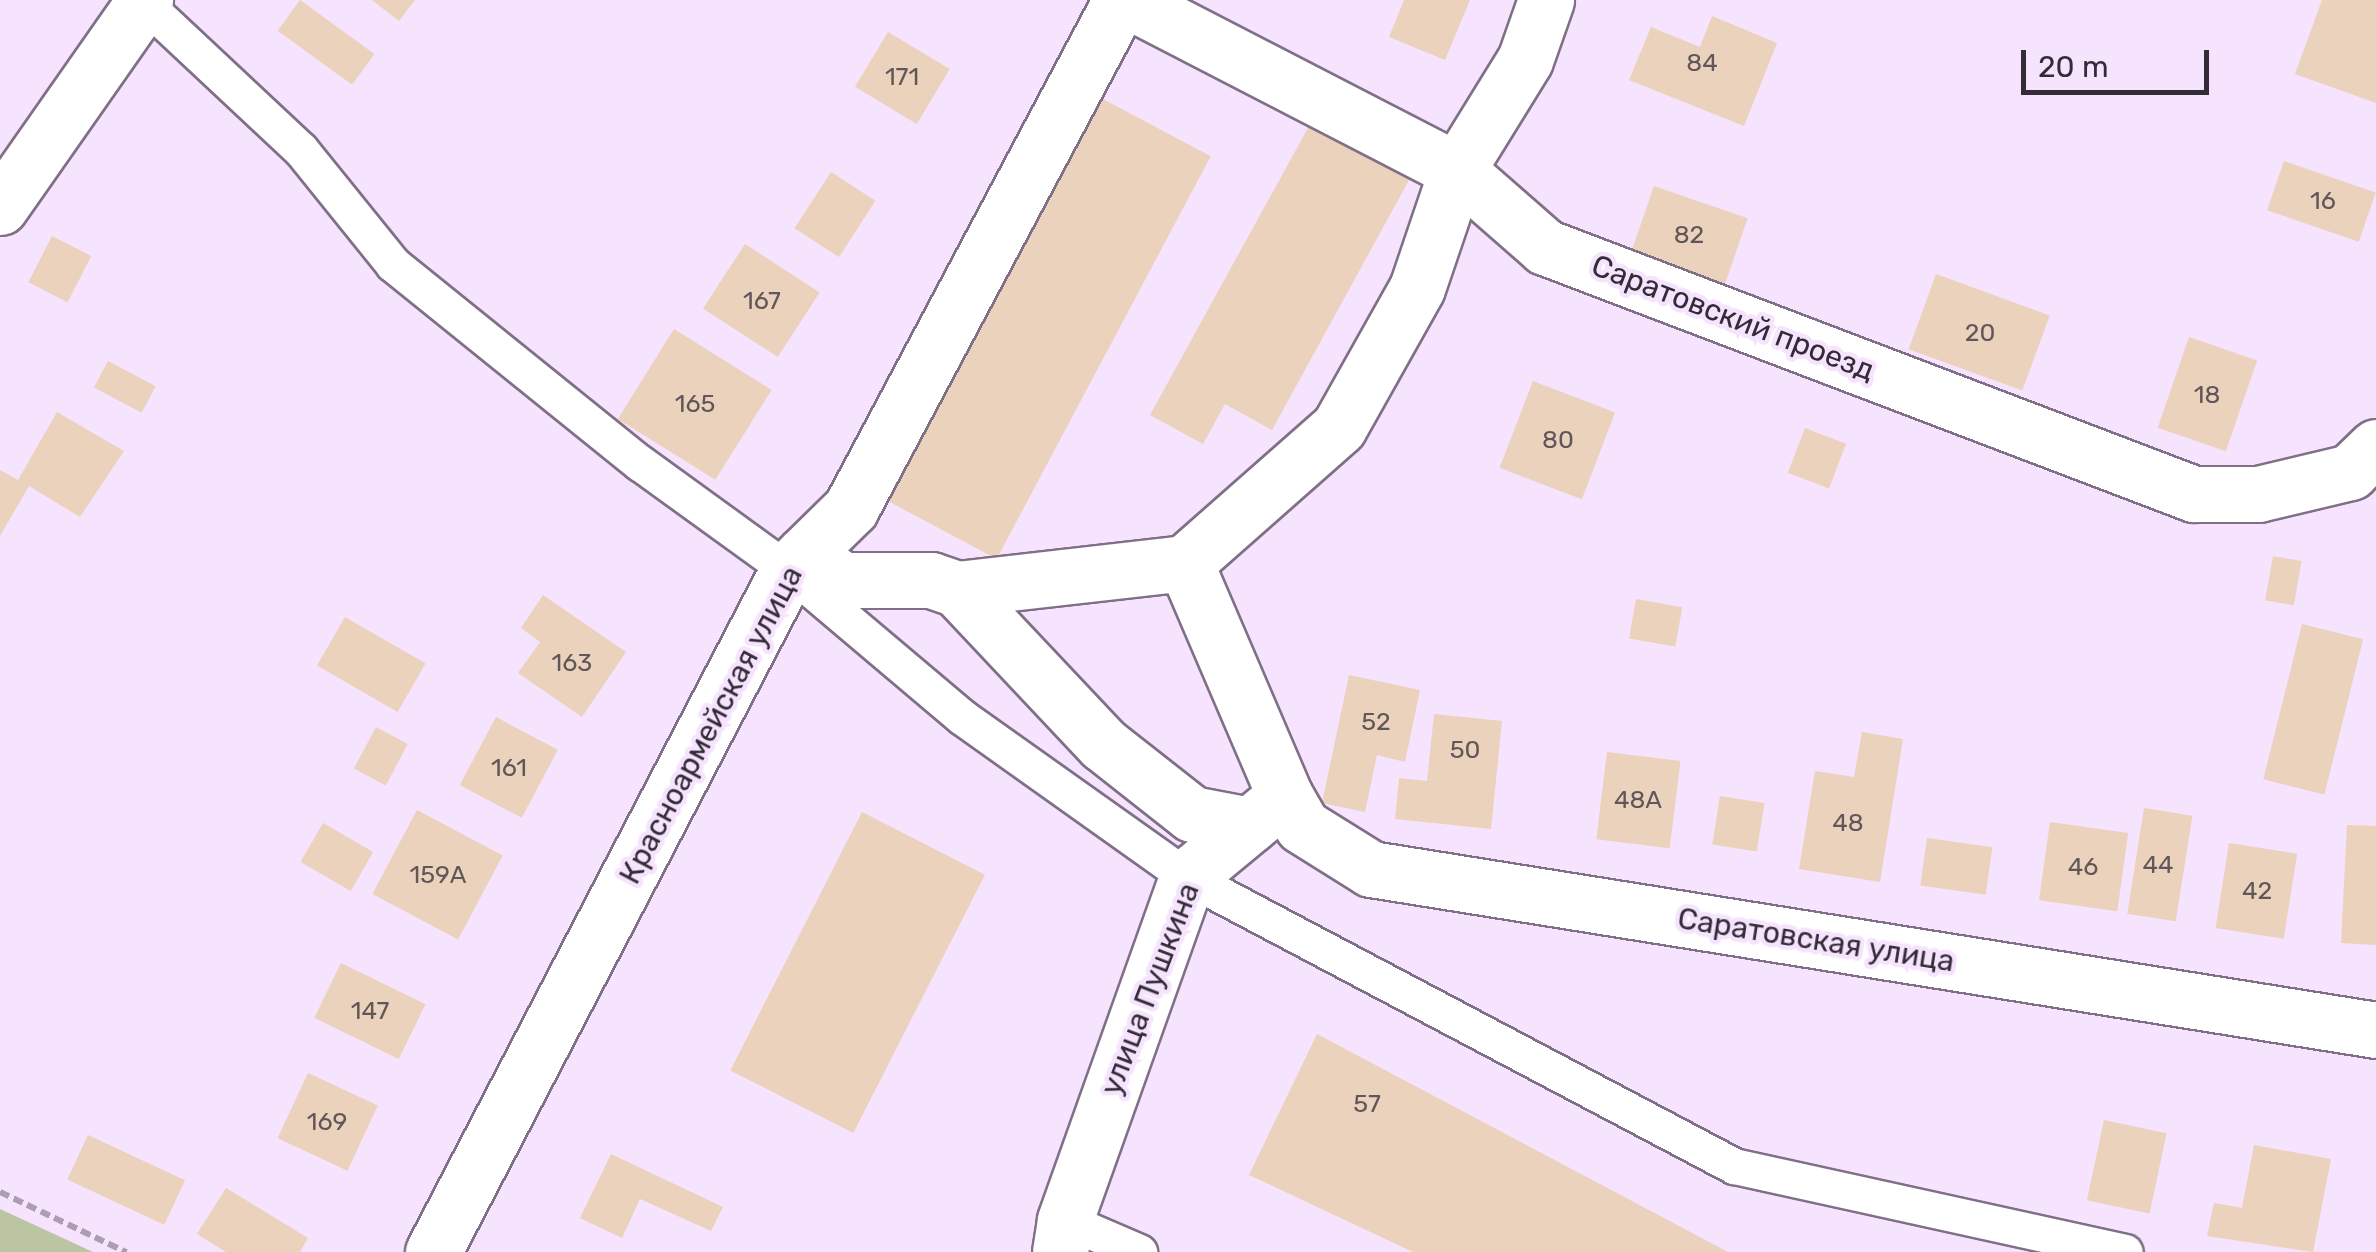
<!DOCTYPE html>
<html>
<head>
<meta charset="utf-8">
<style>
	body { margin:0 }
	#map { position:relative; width:2376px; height:1252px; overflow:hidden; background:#f6e3fd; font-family:Rubik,sans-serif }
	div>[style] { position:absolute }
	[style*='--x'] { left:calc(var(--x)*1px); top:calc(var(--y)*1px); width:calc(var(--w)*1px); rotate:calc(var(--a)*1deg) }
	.green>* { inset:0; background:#bbc5a2 }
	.building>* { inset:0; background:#ebd2bd; transform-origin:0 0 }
	.path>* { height:6px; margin-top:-3px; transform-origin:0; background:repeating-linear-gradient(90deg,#ac9db1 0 10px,transparent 0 15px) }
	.roads { filter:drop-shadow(2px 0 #807087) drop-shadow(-2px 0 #807087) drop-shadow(0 2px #807087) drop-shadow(0 -2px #807087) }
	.lane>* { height:35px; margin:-17.5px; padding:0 17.5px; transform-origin:17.5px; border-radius:17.5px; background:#fff }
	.street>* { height:55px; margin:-27.5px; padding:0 27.5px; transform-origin:27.5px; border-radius:27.5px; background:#fff }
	span { translate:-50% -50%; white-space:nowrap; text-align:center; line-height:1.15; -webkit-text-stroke:9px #f6e3fd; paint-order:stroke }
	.number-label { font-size:25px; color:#615658 }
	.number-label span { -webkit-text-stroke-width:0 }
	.street-label { font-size:30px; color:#332c36 }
	.scale { position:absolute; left:2021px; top:50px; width:188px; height:45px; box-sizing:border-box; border:5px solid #332c36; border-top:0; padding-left:12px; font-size:30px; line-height:35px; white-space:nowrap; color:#332c36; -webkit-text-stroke:8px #f6e3fd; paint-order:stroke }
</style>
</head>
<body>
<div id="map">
	<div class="green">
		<div style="clip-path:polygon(0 1209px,93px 1252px,0 1252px)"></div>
	</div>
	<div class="building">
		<div style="left:300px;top:0;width:92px;height:38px;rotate:36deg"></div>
		<div style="clip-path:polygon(372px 0,415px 0,399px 21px)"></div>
		<div style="clip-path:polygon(1404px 0,1470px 0,1445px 60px,1389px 37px)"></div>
		<div style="clip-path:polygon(2322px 0,2376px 0,2376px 103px,2295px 74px)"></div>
		<div style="clip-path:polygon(1712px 16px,1777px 43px,1744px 126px,1629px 80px,1651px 27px,1700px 47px)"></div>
		<div style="left:888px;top:32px;width:72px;height:64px;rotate:31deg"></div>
		<div style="left:1103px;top:99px;width:122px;height:456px;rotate:28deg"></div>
		<div style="clip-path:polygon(1314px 117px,1414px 171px,1272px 430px,1225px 404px,1203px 444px,1150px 415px)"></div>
		<div style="left:2284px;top:161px;width:97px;height:52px;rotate:19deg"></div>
		<div style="left:831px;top:172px;width:53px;height:67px;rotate:33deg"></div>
		<div style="left:1654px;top:186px;width:99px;height:70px;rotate:19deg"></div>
		<div style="left:52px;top:236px;width:44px;height:52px;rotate:27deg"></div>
		<div style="left:745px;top:244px;width:89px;height:77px;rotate:33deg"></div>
		<div style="left:1936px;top:274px;width:121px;height:80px;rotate:20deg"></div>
		<div style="left:674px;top:329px;width:115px;height:106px;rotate:32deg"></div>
		<div style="left:2189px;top:337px;width:72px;height:96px;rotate:19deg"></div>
		<div style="left:108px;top:361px;width:54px;height:30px;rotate:28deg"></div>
		<div style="left:1533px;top:381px;width:88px;height:93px;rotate:21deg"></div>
		<div style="clip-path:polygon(57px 412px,124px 451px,80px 517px,29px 486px,0 536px,0 470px,18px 480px)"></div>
		<div style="left:1805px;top:428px;width:44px;height:48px;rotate:21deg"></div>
		<div style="left:2273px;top:556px;width:29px;height:45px;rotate:10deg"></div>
		<div style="clip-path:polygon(543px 595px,626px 652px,582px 717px,518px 673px,540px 642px,521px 628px)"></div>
		<div style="left:1636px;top:599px;width:47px;height:40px;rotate:10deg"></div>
		<div style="left:345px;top:617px;width:93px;height:56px;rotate:30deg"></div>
		<div style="left:2302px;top:624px;width:63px;height:160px;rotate:14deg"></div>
		<div style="clip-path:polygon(1349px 675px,1420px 690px,1405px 762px,1377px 755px,1365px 812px,1322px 803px)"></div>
		<div style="clip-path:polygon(1434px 714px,1502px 721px,1491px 829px,1395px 819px,1399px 778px,1427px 781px)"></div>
		<div style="left:496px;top:717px;width:70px;height:77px;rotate:28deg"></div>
		<div style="left:376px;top:727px;width:36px;height:47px;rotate:28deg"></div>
		<div style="clip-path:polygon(1862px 732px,1903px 739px,1880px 882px,1799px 869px,1815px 771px,1854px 777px)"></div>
		<div style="left:1607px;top:752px;width:74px;height:88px;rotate:7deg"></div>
		<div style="left:1720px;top:796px;width:45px;height:49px;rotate:9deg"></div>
		<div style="left:2144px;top:808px;width:49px;height:107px;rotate:9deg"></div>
		<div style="left:417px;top:810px;width:97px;height:95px;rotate:28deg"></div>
		<div style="left:862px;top:812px;width:138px;height:290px;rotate:27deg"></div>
		<div style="left:2050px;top:822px;width:79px;height:79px;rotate:8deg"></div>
		<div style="left:323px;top:823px;width:58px;height:45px;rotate:30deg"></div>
		<div style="clip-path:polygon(2347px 825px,2376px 826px,2376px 945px,2341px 943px)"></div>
		<div style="left:1927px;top:838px;width:66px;height:48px;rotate:8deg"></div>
		<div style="left:2229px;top:843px;width:69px;height:86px;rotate:9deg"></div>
		<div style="left:341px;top:963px;width:94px;height:61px;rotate:26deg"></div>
		<div style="clip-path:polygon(1317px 1034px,1728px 1252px,1413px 1252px,1249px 1175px)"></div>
		<div style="left:308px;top:1073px;width:77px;height:72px;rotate:25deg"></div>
		<div style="left:2104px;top:1120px;width:64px;height:82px;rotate:12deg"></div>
		<div style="left:88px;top:1135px;width:107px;height:49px;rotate:25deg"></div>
		<div style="clip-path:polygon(2254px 1145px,2331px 1159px,2313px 1252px,2207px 1236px,2214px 1203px,2242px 1208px)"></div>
		<div style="clip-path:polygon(611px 1154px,723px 1207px,711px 1231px,640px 1199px,622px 1238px,580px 1218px)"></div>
		<div style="clip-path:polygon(226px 1188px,308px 1238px,300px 1252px,226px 1252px,197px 1234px)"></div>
	</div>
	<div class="path">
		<div style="--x:0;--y:1192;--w:140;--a:25.5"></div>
	</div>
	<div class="roads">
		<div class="lane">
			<div style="--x:144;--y:3;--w:215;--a:43.1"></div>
			<div style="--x:301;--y:150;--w:146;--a:51.1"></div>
			<div style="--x:393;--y:264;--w:317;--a:38.9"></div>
			<div style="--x:640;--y:463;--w:183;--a:35.9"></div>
			<div style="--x:788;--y:570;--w:228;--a:40.2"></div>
			<div style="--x:962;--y:717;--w:276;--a:35.4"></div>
			<div style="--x:1187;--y:877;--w:619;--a:27.85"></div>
			<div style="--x:1734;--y:1166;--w:400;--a:12.4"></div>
			<div style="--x:1065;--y:1220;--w:81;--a:23.4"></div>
		</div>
		<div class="street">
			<div style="--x:1127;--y:0;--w:371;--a:27.3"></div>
			<div style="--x:1457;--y:170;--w:117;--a:41.2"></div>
			<div style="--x:1545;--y:247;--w:694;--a:20.84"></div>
			<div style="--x:2194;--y:494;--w:64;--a:0"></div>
			<div style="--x:2258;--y:494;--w:95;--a:-13.4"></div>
			<div style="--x:2350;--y:472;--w:36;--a:-44"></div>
			<div style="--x:0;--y:207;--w:253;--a:-55"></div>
			<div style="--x:804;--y:554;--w:47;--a:33.7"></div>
			<div style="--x:843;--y:580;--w:88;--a:0"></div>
			<div style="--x:931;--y:580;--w:28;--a:19"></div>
			<div style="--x:957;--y:589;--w:213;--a:46.7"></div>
			<div style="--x:1103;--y:744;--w:113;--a:38.2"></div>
			<div style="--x:1192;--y:814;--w:59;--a:10.7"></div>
			<div style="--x:957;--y:589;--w:229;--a:-6.5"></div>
			<div style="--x:1285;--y:796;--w:34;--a:60"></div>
			<div style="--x:1302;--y:826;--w:81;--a:31.9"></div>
			<div style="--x:1371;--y:869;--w:1018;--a:9.1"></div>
			<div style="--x:433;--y:1252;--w:769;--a:-62.5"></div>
			<div style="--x:788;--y:570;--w:88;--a:-44.5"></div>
			<div style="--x:851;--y:508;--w:575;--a:-62.01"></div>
			<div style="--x:1060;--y:1252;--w:32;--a:-81"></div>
			<div style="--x:1065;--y:1220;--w:364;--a:-70.4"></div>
			<div style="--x:1187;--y:877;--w:127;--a:-39.6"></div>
			<div style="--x:1285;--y:796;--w:254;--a:-113.2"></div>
			<div style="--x:1185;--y:563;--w:205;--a:-41.4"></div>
			<div style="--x:1339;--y:427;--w:159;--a:-60.7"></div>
			<div style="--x:1417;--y:288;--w:125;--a:-71.3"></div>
			<div style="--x:1457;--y:170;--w:129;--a:-58.3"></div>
			<div style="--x:1525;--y:60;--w:64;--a:-70.7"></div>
		</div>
	</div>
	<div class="number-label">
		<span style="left:1702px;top:63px">84</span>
		<span style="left:902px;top:77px">171</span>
		<span style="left:2323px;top:201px">16</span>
		<span style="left:1689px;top:235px">82</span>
		<span style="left:762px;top:301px">167</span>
		<span style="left:1980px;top:333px">20</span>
		<span style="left:2207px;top:395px">18</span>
		<span style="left:695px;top:404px">165</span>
		<span style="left:1558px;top:440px">80</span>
		<span style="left:572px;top:663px">163</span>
		<span style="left:1376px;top:722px">52</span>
		<span style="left:1465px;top:750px">50</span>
		<span style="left:509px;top:768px">161</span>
		<span style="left:1638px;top:800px">48А</span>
		<span style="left:1848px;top:823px">48</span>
		<span style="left:2158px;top:865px">44</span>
		<span style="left:2083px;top:867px">46</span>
		<span style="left:438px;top:875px">159А</span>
		<span style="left:2257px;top:891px">42</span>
		<span style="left:370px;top:1011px">147</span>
		<span style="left:1367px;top:1104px">57</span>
		<span style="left:327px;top:1122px">169</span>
	</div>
	<div class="street-label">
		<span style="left:1733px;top:318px;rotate:21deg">Саратовский проезд</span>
		<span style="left:711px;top:725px;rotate:-62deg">Красноармейская улица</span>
		<span style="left:1816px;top:940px;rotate:9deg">Саратовская улица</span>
		<span style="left:1150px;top:989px;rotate:-69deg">улица Пушкина</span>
	</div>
	<div class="scale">20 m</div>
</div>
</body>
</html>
